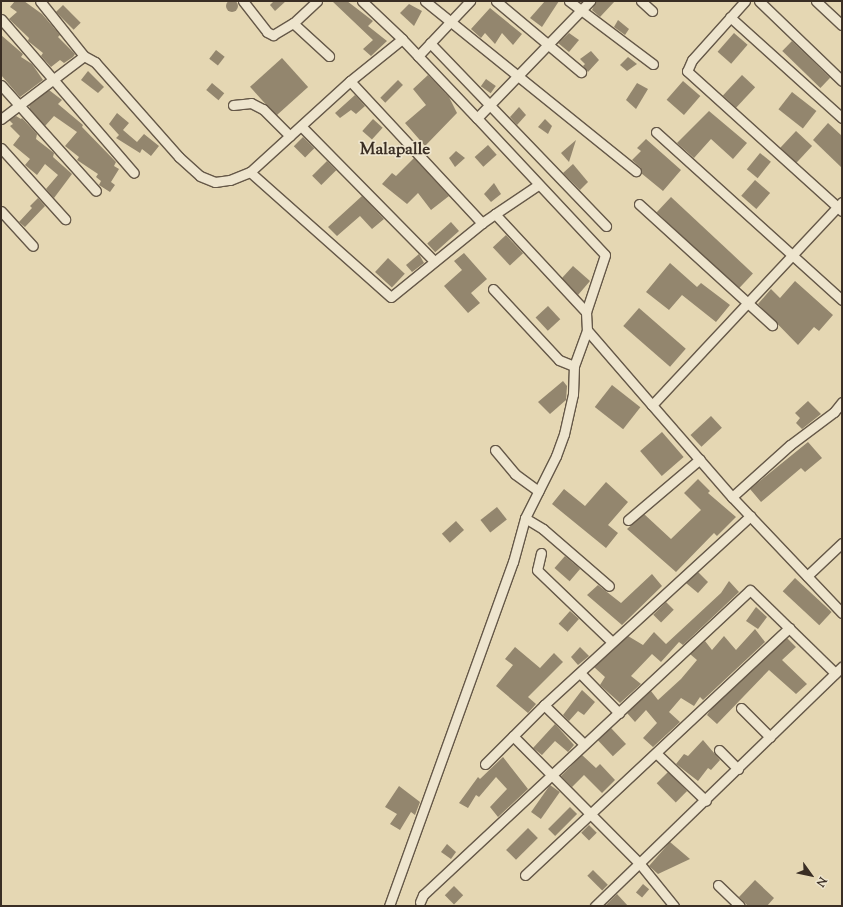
<!DOCTYPE html>
<html>
<head>
<meta charset="utf-8">
<style>
	body { margin:0 }
	#map { position:relative; width:843px; height:907px; overflow:hidden; background:#e5d7b3; font-family:"Sorts Mill Goudy",serif }
	div>[style] { position:absolute }
	[style*='--x'] { left:calc(var(--x)*1px); top:calc(var(--y)*1px); width:calc(var(--w)*1px); rotate:calc(var(--a)*1deg) }
	.building>* { inset:0; background:#93866e; transform-origin:0 0 }
	.round { border-radius:50% }
	.roads { filter:drop-shadow(1px 0 #655848) drop-shadow(-1px 0 #655848) drop-shadow(0 1px #655848) drop-shadow(0 -1px #655848) }
	.street>* { height:9px; margin:-4.5px; padding:0 4.5px; transform-origin:4.5px; border-radius:4.5px; background:#eee5ce }
	span { translate:-50% -50%; white-space:nowrap; text-align:center; line-height:1.15; -webkit-text-stroke:3.5px #eee5ce; paint-order:stroke }
	.quarter-label { font-size:17px; color:#3a2e24; font-weight:700 }
	.frame { position:absolute; inset:0; border:2px solid #3a2e24; pointer-events:none }
	.north { position:absolute; left:791px; top:855px; width:40px; height:40px; -webkit-text-stroke:3px #eee5ce; paint-order:stroke; rotate:123deg; font-size:11px; font-weight:700; line-height:16px; text-align:center; color:#3a2e24 }
	.north::after { content:''; display:block; margin:auto; width:14px; height:18px; background:#3a2e24; clip-path:polygon(50% 0,100% 100%,50% 72%,0 100%) }
</style>
</head>
<body>
<div id="map">
	<div class="building">
		<div class="round" style="left:226px;top:0;width:12px;height:12px"></div>
		<div style="clip-path:polygon(15px 1px,24px 1px,42px 14px,60px 35px,58px 37px,75px 54px,73px 57px,64px 63px,60px 60px,51px 67px,41px 56px,43px 53px,28px 41px,29px 38px,9px 19px,17px 12px,10px 7px)"></div>
		<div style="clip-path:polygon(274px 1px,286px 1px,275px 11px,270px 5px)"></div>
		<div style="clip-path:polygon(332px 1px,347px 1px,373px 21px,368px 26px,387px 41px,371px 56px,363px 49px,373px 40px)"></div>
		<div style="clip-path:polygon(545px 1px,559px 1px,542px 27px,530px 18px)"></div>
		<div style="clip-path:polygon(596px 1px,615px 1px,600px 17px,592px 10px)"></div>
		<div style="clip-path:polygon(409px 4px,422px 11px,414px 26px,400px 13px)"></div>
		<div style="left:63px;top:5px;width:25px;height:10px;rotate:45deg"></div>
		<div style="clip-path:polygon(490px 8px,522px 34px,513px 45px,502px 33px,495px 44px,485px 33px,481px 38px,471px 29px)"></div>
		<div style="clip-path:polygon(618px 20px,629px 29px,625px 35px,614px 27px)"></div>
		<div style="clip-path:polygon(569px 33px,579px 40px,569px 52px,558px 43px)"></div>
		<div style="left:734px;top:33px;width:18px;height:25px;rotate:41deg"></div>
		<div style="clip-path:polygon(1px 35px,23px 54px,21px 57px,32px 64px,43px 80px,20px 97px,1px 75px)"></div>
		<div style="left:792px;top:41px;width:53px;height:14px;rotate:44deg"></div>
		<div style="left:216px;top:50px;width:11px;height:11px;rotate:38deg"></div>
		<div style="clip-path:polygon(591px 51px,599px 60px,588px 72px,583px 66px,585px 64px,580px 59px)"></div>
		<div style="clip-path:polygon(628px 57px,637px 64px,627px 71px,620px 65px)"></div>
		<div style="left:282px;top:58px;width:39px;height:43px;rotate:48deg"></div>
		<div style="clip-path:polygon(88px 71px,104px 87px,98px 93px,81px 80px)"></div>
		<div style="clip-path:polygon(428px 75px,449px 97px,457px 113px,425px 146px,405px 123px,426px 105px,413px 89px)"></div>
		<div style="left:742px;top:75px;width:18px;height:28px;rotate:43deg"></div>
		<div style="left:486px;top:79px;width:12px;height:9px;rotate:35deg"></div>
		<div style="left:398px;top:80px;width:7px;height:25px;rotate:45deg"></div>
		<div style="left:683px;top:81px;width:23px;height:25px;rotate:41deg"></div>
		<div style="left:212px;top:83px;width:16px;height:9px;rotate:40deg"></div>
		<div style="clip-path:polygon(637px 83px,648px 89px,636px 109px,626px 100px)"></div>
		<div style="clip-path:polygon(49px 90px,62px 100px,58px 104px,83px 125px,82px 127px,116px 162px,114px 166px,119px 169px,111px 182px,115px 185px,110px 192px,99px 185px,101px 181px,96px 177px,98px 174px,77px 160px,79px 157px,65px 146px,77px 132px,54px 116px,45px 126px,30px 109px,29px 105px)"></div>
		<div style="left:792px;top:92px;width:31px;height:22px;rotate:38deg"></div>
		<div style="clip-path:polygon(355px 95px,365px 106px,356px 114px,351px 110px,340px 118px,335px 113px)"></div>
		<div style="clip-path:polygon(519px 107px,526px 115px,517px 125px,510px 117px)"></div>
		<div style="clip-path:polygon(709px 111px,747px 143px,733px 159px,711px 139px,694px 158px,677px 143px)"></div>
		<div style="clip-path:polygon(117px 113px,129px 123px,123px 130px,137px 142px,144px 134px,159px 146px,151px 156px,142px 149px,140px 153px,116px 138px,119px 135px,109px 124px)"></div>
		<div style="clip-path:polygon(16px 116px,21px 119px,22px 118px,37px 134px,36px 139px,54px 153px,53px 157px,72px 174px,54px 198px,46px 189px,58px 175px,45px 164px,37px 175px,25px 165px,30px 159px,13px 145px,20px 136px,10px 126px,13px 124px,9px 120px)"></div>
		<div style="left:373px;top:119px;width:13px;height:16px;rotate:42deg"></div>
		<div style="clip-path:polygon(545px 119px,552px 126px,548px 134px,538px 127px)"></div>
		<div style="clip-path:polygon(828px 123px,842px 136px,842px 168px,813px 140px)"></div>
		<div style="left:796px;top:131px;width:22px;height:23px;rotate:43deg"></div>
		<div style="left:303px;top:137px;width:16px;height:13px;rotate:45deg"></div>
		<div style="clip-path:polygon(646px 139px,681px 170px,663px 191px,641px 173px,641px 168px,632px 160px,641px 151px,637px 148px)"></div>
		<div style="clip-path:polygon(576px 140px,569px 162px,561px 153px)"></div>
		<div style="left:488px;top:145px;width:13px;height:18px;rotate:48deg"></div>
		<div style="clip-path:polygon(456px 151px,465px 158px,455px 167px,449px 158px)"></div>
		<div style="left:760px;top:153px;width:14px;height:21px;rotate:39deg"></div>
		<div style="clip-path:polygon(414px 158px,449px 196px,431px 210px,418px 193px,407px 204px,382px 184px,392px 173px,396px 176px)"></div>
		<div style="left:327px;top:161px;width:13px;height:21px;rotate:45deg"></div>
		<div style="clip-path:polygon(573px 164px,588px 182px,580px 190px,563px 173px)"></div>
		<div style="left:755px;top:180px;width:20px;height:21px;rotate:41deg"></div>
		<div style="clip-path:polygon(494px 183px,501px 194px,491px 202px,484px 194px)"></div>
		<div style="clip-path:polygon(362px 196px,384px 219px,372px 229px,360px 216px,337px 236px,328px 227px)"></div>
		<div style="left:671px;top:197px;width:112px;height:21px;rotate:43deg"></div>
		<div style="clip-path:polygon(38px 198px,45px 206px,25px 227px,19px 222px,32px 208px,30px 206px)"></div>
		<div style="left:451px;top:222px;width:12px;height:32px;rotate:48deg"></div>
		<div style="left:506px;top:235px;width:25px;height:18px;rotate:47deg"></div>
		<div style="clip-path:polygon(464px 253px,487px 279px,471px 293px,480px 303px,468px 313px,444px 286px,462px 270px,454px 261px)"></div>
		<div style="clip-path:polygon(419px 254px,424px 263px,412px 272px,406px 265px)"></div>
		<div style="left:388px;top:258px;width:23px;height:19px;rotate:43deg"></div>
		<div style="clip-path:polygon(670px 263px,697px 287px,701px 283px,730px 305px,716px 322px,682px 295px,669px 310px,646px 292px)"></div>
		<div style="clip-path:polygon(573px 266px,590px 281px,578px 295px,562px 278px)"></div>
		<div style="clip-path:polygon(795px 281px,833px 315px,819px 331px,814px 327px,798px 345px,758px 304px,771px 289px,780px 298px)"></div>
		<div style="left:548px;top:306px;width:18px;height:17px;rotate:47deg"></div>
		<div style="left:639px;top:308px;width:62px;height:24px;rotate:41deg"></div>
		<div style="clip-path:polygon(563px 381px,567px 386px,566px 400px,550px 414px,538px 402px)"></div>
		<div style="left:612px;top:385px;width:36px;height:28px;rotate:38deg"></div>
		<div style="clip-path:polygon(808px 401px,821px 414px,802px 429px,796px 423px,800px 418px,795px 413px)"></div>
		<div style="left:711px;top:416px;width:16px;height:28px;rotate:47deg"></div>
		<div style="left:662px;top:432px;width:33px;height:29px;rotate:49deg"></div>
		<div style="clip-path:polygon(808px 442px,822px 458px,805px 472px,801px 468px,761px 502px,750px 489px)"></div>
		<div style="clip-path:polygon(698px 479px,710px 491px,708px 493px,736px 517px,717px 536px,714px 533px,676px 572px,627px 529px,644px 514px,671px 539px,701px 510px,684px 493px)"></div>
		<div style="clip-path:polygon(606px 482px,628px 502px,608px 525px,618px 533px,606px 548px,552px 504px,564px 489px,585px 506px)"></div>
		<div style="left:497px;top:507px;width:16px;height:21px;rotate:52deg"></div>
		<div style="left:456px;top:521px;width:12px;height:19px;rotate:48deg"></div>
		<div style="left:565px;top:556px;width:20px;height:16px;rotate:41deg"></div>
		<div style="clip-path:polygon(698px 572px,708px 582px,698px 593px,686px 583px)"></div>
		<div style="clip-path:polygon(652px 574px,662px 586px,622px 625px,587px 595px,598px 585px,621px 603px)"></div>
		<div style="left:795px;top:578px;width:50px;height:18px;rotate:43deg"></div>
		<div style="clip-path:polygon(729px 581px,739px 592px,683px 645px,679px 642px,661px 662px,652px 654px,631px 676px,641px 684px,620px 703px,600px 685px,605px 677px,594px 667px,628px 636px,643px 645px,654px 632px,666px 644px,721px 593px)"></div>
		<div style="left:666px;top:602px;width:11px;height:18px;rotate:45deg"></div>
		<div style="clip-path:polygon(756px 607px,767px 617px,758px 629px,746px 621px)"></div>
		<div style="left:570px;top:611px;width:12px;height:17px;rotate:42deg"></div>
		<div style="clip-path:polygon(755px 629px,765px 642px,703px 700px,700px 697px,694px 706px,681px 698px,669px 712px,680px 722px,653px 747px,643px 738px,657px 723px,646px 710px,635px 722px,627px 713px,651px 691px,658px 700px,681px 679px,697px 660px,690px 654px,705px 641px,712px 650px,724px 636px,736px 650px)"></div>
		<div style="clip-path:polygon(787px 638px,796px 647px,782px 660px,807px 684px,796px 694px,769px 670px,717px 724px,707px 715px,712px 708px)"></div>
		<div style="clip-path:polygon(515px 647px,540px 668px,554px 653px,563px 662px,528px 697px,536px 704px,528px 713px,496px 686px,513px 665px,505px 659px)"></div>
		<div style="clip-path:polygon(580px 647px,589px 656px,578px 665px,571px 657px)"></div>
		<div style="clip-path:polygon(582px 690px,595px 702px,584px 715px,578px 711px,569px 721px,563px 715px)"></div>
		<div style="clip-path:polygon(555px 724px,574px 745px,568px 752px,555px 741px,542px 755px,533px 748px)"></div>
		<div style="left:611px;top:728px;width:22px;height:18px;rotate:47deg"></div>
		<div style="clip-path:polygon(703px 740px,720px 760px,711px 770px,708px 768px,698px 781px,676px 764px,684px 754px,688px 756px)"></div>
		<div style="clip-path:polygon(582px 755px,596px 768px,600px 764px,615px 780px,602px 793px,584px 775px,572px 787px,561px 776px)"></div>
		<div style="clip-path:polygon(503px 757px,528px 789px,498px 817px,490px 807px,507px 789px,496px 777px,479px 797px,476px 795px,468px 808px,459px 803px,478px 777px,480px 779px)"></div>
		<div style="left:668px;top:772px;width:27px;height:16px;rotate:45deg"></div>
		<div style="left:550px;top:785px;width:12px;height:33px;rotate:35deg"></div>
		<div style="clip-path:polygon(399px 786px,420px 802px,415px 815px,411px 812px,400px 830px,390px 824px,397px 814px,385px 807px)"></div>
		<div style="left:570px;top:807px;width:10px;height:31px;rotate:45deg"></div>
		<div style="left:589px;top:825px;width:11px;height:11px;rotate:45deg"></div>
		<div style="left:528px;top:828px;width:14px;height:31px;rotate:45deg"></div>
		<div style="clip-path:polygon(670px 842px,690px 859px,658px 874px,649px 866px)"></div>
		<div style="clip-path:polygon(447px 844px,456px 852px,451px 859px,441px 852px)"></div>
		<div style="left:593px;top:870px;width:21px;height:8px;rotate:45deg"></div>
		<div style="clip-path:polygon(755px 880px,774px 898px,767px 906px,748px 906px,739px 897px)"></div>
		<div style="left:643px;top:884px;width:8px;height:11px;rotate:40deg"></div>
		<div style="left:454px;top:886px;width:13px;height:13px;rotate:45deg"></div>
		<div style="clip-path:polygon(617px 894px,628px 906px,605px 906px)"></div>
	</div>
	<div class="roads">
		<div class="street">
			<div style="--x:243;--y:1;--w:39;--a:52"></div>
			<div style="--x:267;--y:32;--w:7;--a:27"></div>
			<div style="--x:273;--y:35;--w:23;--a:-31"></div>
			<div style="--x:317;--y:1;--w:33;--a:137"></div>
			<div style="--x:293;--y:23;--w:49;--a:42.5"></div>
			<div style="--x:362;--y:1;--w:55;--a:43.5"></div>
			<div style="--x:425;--y:1;--w:271;--a:38.9"></div>
			<div style="--x:496;--y:1;--w:111;--a:39.9"></div>
			<div style="--x:569;--y:1;--w:105;--a:36.9"></div>
			<div style="--x:641;--y:1;--w:15;--a:42"></div>
			<div style="--x:745;--y:1;--w:79;--a:131.9"></div>
			<div style="--x:692;--y:60;--w:12;--a:114"></div>
			<div style="--x:687;--y:71;--w:209;--a:42.1"></div>
			<div style="--x:759;--y:1;--w:115;--a:43.9"></div>
			<div style="--x:816;--y:1;--w:35;--a:43"></div>
			<div style="--x:730;--y:17;--w:151;--a:42"></div>
			<div style="--x:1;--y:19;--w:203;--a:49.2"></div>
			<div style="--x:430;--y:43;--w:254;--a:46.1"></div>
			<div style="--x:84;--y:56;--w:13;--a:29"></div>
			<div style="--x:95;--y:62;--w:127;--a:48.5"></div>
			<div style="--x:179;--y:157;--w:28;--a:42"></div>
			<div style="--x:200;--y:176;--w:16;--a:22"></div>
			<div style="--x:215;--y:182;--w:15;--a:-8"></div>
			<div style="--x:230;--y:180;--w:22;--a:-22"></div>
			<div style="--x:250;--y:172;--w:135;--a:-42.3"></div>
			<div style="--x:350;--y:81;--w:194;--a:47.1"></div>
			<div style="--x:482;--y:223;--w:16;--a:-35"></div>
			<div style="--x:418;--y:56;--w:76;--a:-46.6"></div>
			<div style="--x:350;--y:81;--w:67;--a:-38.9"></div>
			<div style="--x:402;--y:39;--w:109;--a:46.5"></div>
			<div style="--x:477;--y:118;--w:163;--a:-46"></div>
			<div style="--x:1;--y:85;--w:142;--a:48.1"></div>
			<div style="--x:233;--y:105;--w:18;--a:-6"></div>
			<div style="--x:251;--y:103;--w:13;--a:27"></div>
			<div style="--x:263;--y:109;--w:38;--a:45"></div>
			<div style="--x:477;--y:118;--w:187;--a:46.9"></div>
			<div style="--x:605;--y:255;--w:60;--a:108.4"></div>
			<div style="--x:586;--y:312;--w:18;--a:87"></div>
			<div style="--x:587;--y:330;--w:99;--a:49.1"></div>
			<div style="--x:652;--y:405;--w:278;--a:-46.9"></div>
			<div style="--x:1;--y:119;--w:104;--a:-37.2"></div>
			<div style="--x:84;--y:56;--w:70;--a:-128.7"></div>
			<div style="--x:301;--y:126;--w:190;--a:45.4"></div>
			<div style="--x:656;--y:132;--w:251;--a:42.1"></div>
			<div style="--x:1;--y:148;--w:96;--a:48"></div>
			<div style="--x:250;--y:172;--w:188;--a:41.6"></div>
			<div style="--x:391;--y:297;--w:117;--a:-39.1"></div>
			<div style="--x:538;--y:185;--w:52;--a:146"></div>
			<div style="--x:495;--y:214;--w:134;--a:47.1"></div>
			<div style="--x:639;--y:204;--w:180;--a:42.3"></div>
			<div style="--x:1;--y:211;--w:47;--a:47.6"></div>
			<div style="--x:493;--y:289;--w:97;--a:47.1"></div>
			<div style="--x:559;--y:360;--w:16;--a:22"></div>
			<div style="--x:574;--y:366;--w:38;--a:-70"></div>
			<div style="--x:652;--y:405;--w:122;--a:49"></div>
			<div style="--x:732;--y:497;--w:160;--a:46.5"></div>
			<div style="--x:495;--y:450;--w:31;--a:50"></div>
			<div style="--x:515;--y:474;--w:29;--a:36"></div>
			<div style="--x:732;--y:497;--w:78;--a:-41.9"></div>
			<div style="--x:790;--y:445;--w:55;--a:-36.9"></div>
			<div style="--x:834;--y:412;--w:13;--a:-51"></div>
			<div style="--x:525;--y:518;--w:21;--a:31"></div>
			<div style="--x:543;--y:529;--w:87;--a:40.8"></div>
			<div style="--x:628;--y:520;--w:94;--a:-40.3"></div>
			<div style="--x:541;--y:553;--w:17;--a:103"></div>
			<div style="--x:537;--y:570;--w:104;--a:43.8"></div>
			<div style="--x:807;--y:576;--w:48;--a:-43.3"></div>
			<div style="--x:580;--y:673;--w:56;--a:45.7"></div>
			<div style="--x:544;--y:705;--w:56;--a:44.3"></div>
			<div style="--x:741;--y:708;--w:41;--a:45"></div>
			<div style="--x:513;--y:736;--w:180;--a:45.2"></div>
			<div style="--x:640;--y:864;--w:54;--a:51"></div>
			<div style="--x:719;--y:750;--w:27;--a:45"></div>
			<div style="--x:656;--y:753;--w:69;--a:43.8"></div>
			<div style="--x:485;--y:764;--w:83;--a:-45"></div>
			<div style="--x:544;--y:705;--w:280;--a:-42.5"></div>
			<div style="--x:525;--y:875;--w:362;--a:-43.1"></div>
			<div style="--x:718;--y:885;--w:30;--a:44"></div>
			<div style="--x:420;--y:902;--w:8;--a:-67"></div>
			<div style="--x:423;--y:895;--w:447;--a:-43"></div>
			<div style="--x:750;--y:590;--w:119;--a:44.3"></div>
			<div style="--x:389;--y:906;--w:366;--a:-70.2"></div>
			<div style="--x:513;--y:562;--w:46;--a:-74.7"></div>
			<div style="--x:525;--y:518;--w:69;--a:-63.4"></div>
			<div style="--x:556;--y:456;--w:23;--a:-70"></div>
			<div style="--x:564;--y:434;--w:41;--a:-77.3"></div>
			<div style="--x:573;--y:394;--w:28;--a:-88"></div>
			<div style="--x:595;--y:906;--w:344;--a:-44.1"></div>
		</div>
	</div>
	<div class="quarter-label">
		<span style="left:395px;top:151px">Malapalle</span>
	</div>
	<div class="frame"></div>
	<div class="north">N</div>
</div>
</body>
</html>
